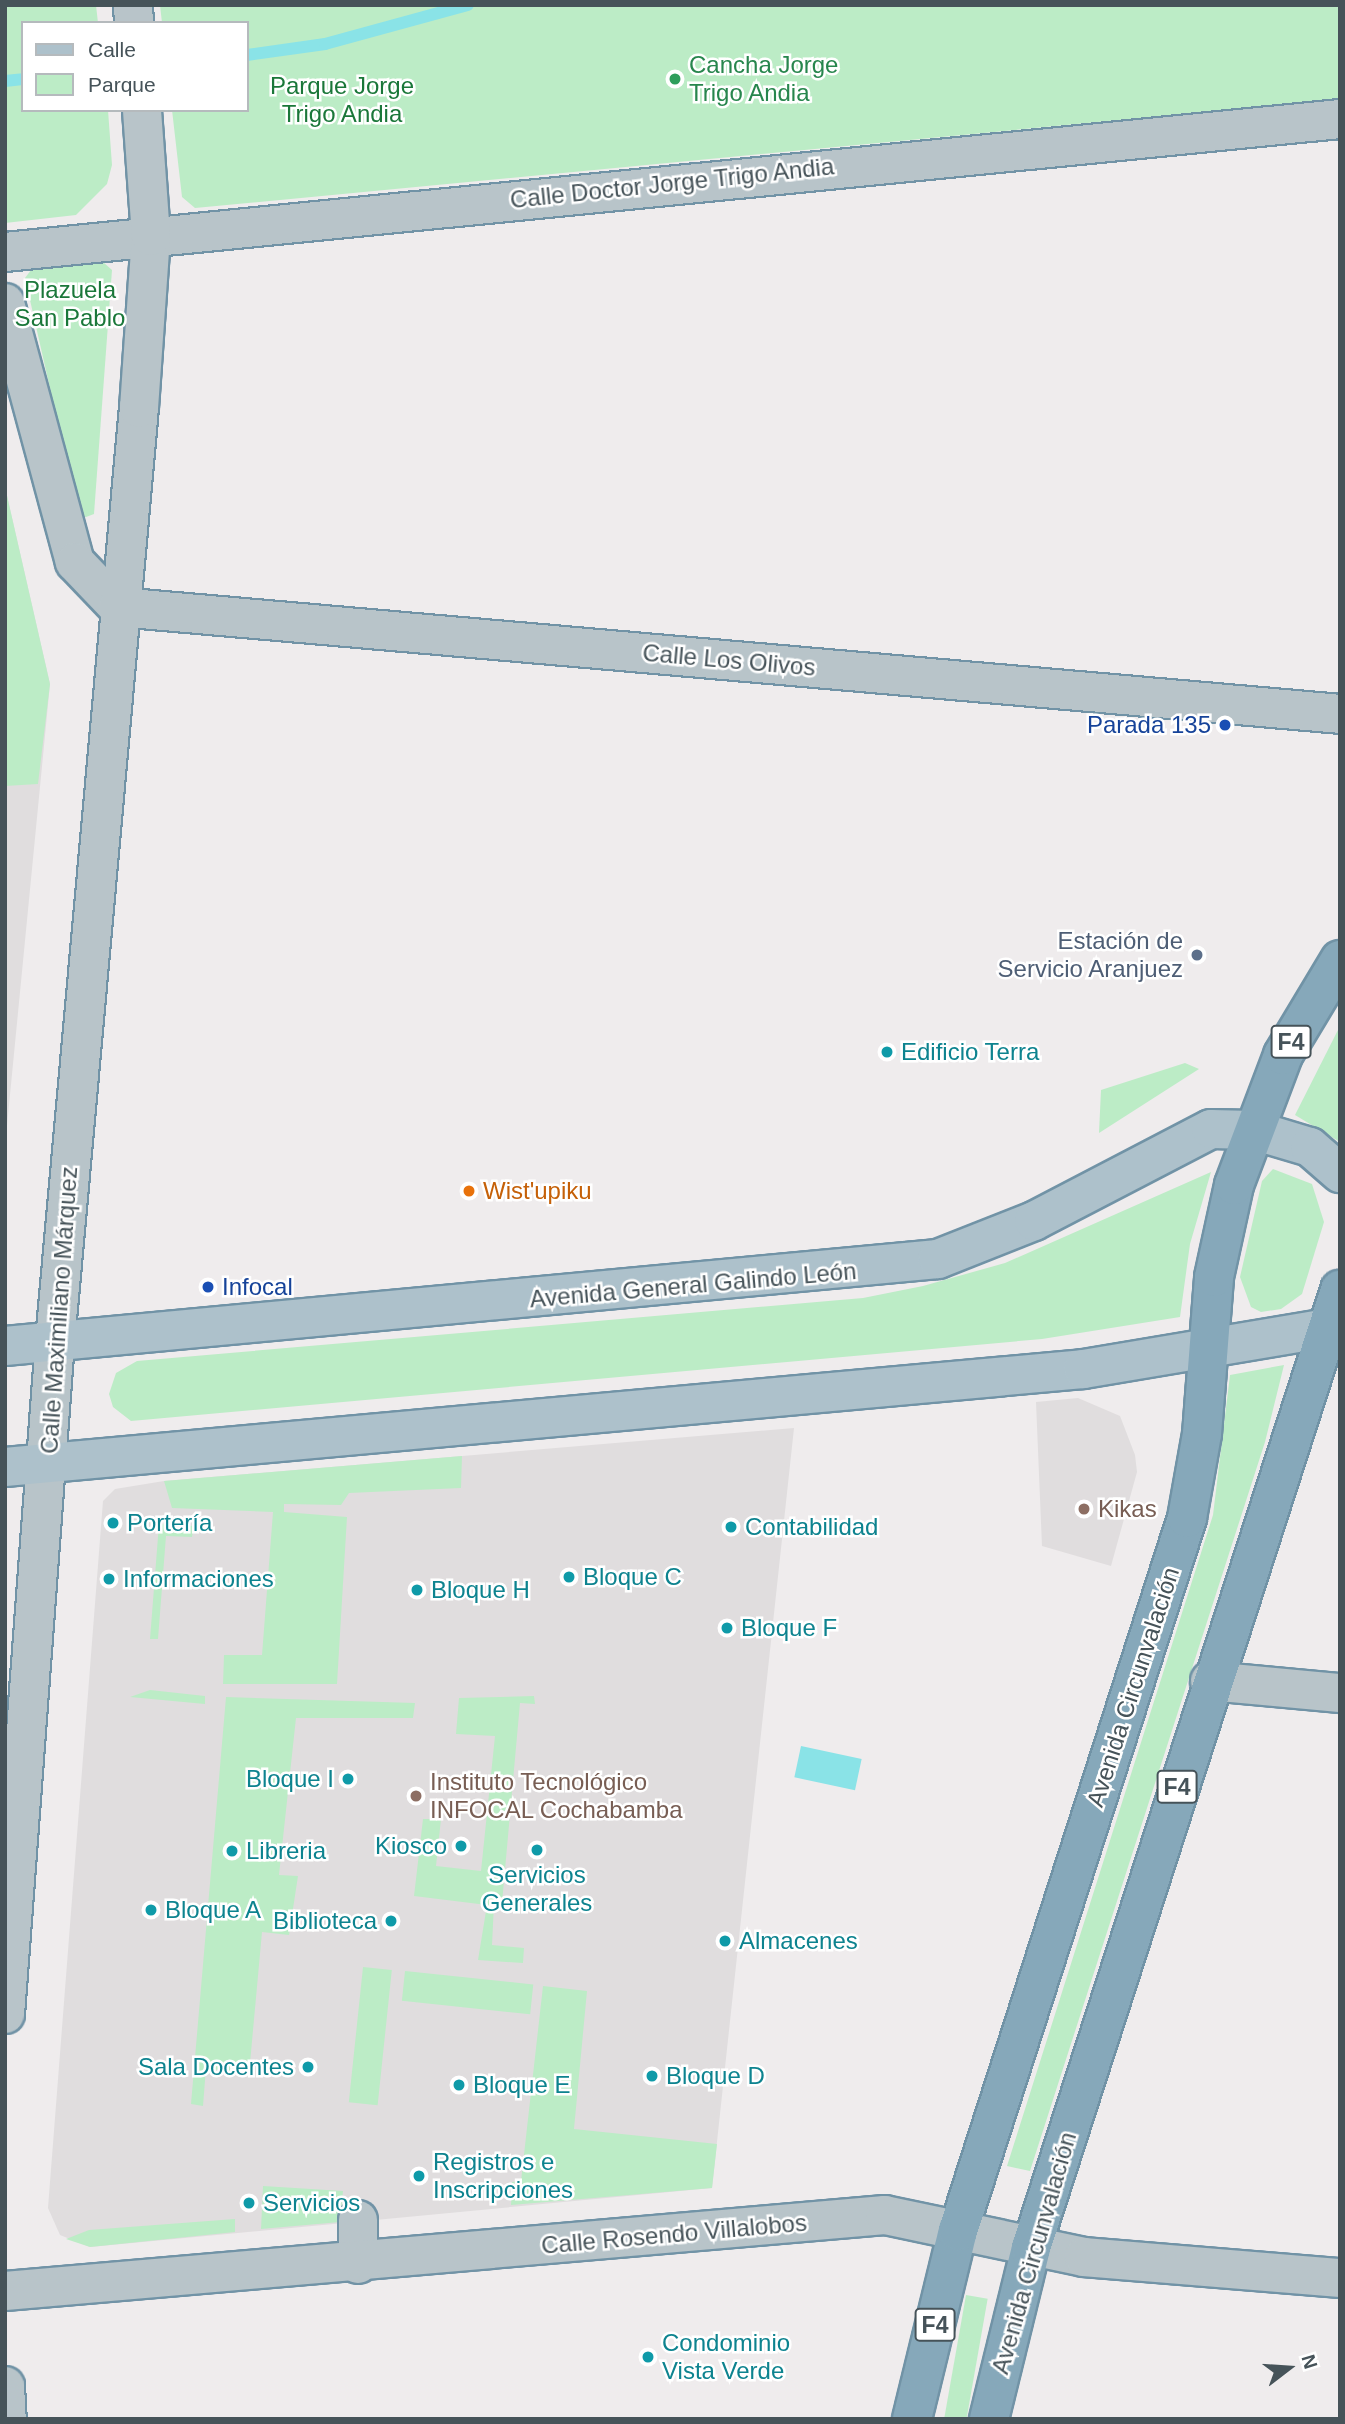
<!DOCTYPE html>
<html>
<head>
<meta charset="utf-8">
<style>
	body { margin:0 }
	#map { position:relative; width:1345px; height:2424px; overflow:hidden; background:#efeced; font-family:Arial,sans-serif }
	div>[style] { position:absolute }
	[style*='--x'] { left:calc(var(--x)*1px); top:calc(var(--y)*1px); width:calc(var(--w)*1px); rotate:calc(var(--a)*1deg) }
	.education>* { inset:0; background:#e0ddde }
	.green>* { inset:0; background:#bcecc6; transform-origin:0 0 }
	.water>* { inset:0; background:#8ae3e7; transform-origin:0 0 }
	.stream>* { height:12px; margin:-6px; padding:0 6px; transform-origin:6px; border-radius:6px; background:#8ae3e7 }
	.roads { filter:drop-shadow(2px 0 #7193a6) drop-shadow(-2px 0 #7193a6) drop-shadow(0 2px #7193a6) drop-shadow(0 -2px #7193a6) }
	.minor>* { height:38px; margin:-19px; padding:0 19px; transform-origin:19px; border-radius:19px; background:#b8c4c9 }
	.major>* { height:38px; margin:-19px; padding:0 19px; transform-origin:19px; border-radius:19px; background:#adc1cb }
	.highway>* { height:38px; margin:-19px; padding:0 19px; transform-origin:19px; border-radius:19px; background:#86a8ba }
	.dots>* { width:19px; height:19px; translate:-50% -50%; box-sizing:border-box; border:4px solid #fff; border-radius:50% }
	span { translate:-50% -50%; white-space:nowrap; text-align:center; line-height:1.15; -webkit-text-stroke:5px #fff; paint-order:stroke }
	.shield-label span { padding:2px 5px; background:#fff; border:2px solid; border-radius:5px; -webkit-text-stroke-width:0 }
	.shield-label { font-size:23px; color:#465359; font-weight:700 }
	.leisure-label { font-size:24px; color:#27864d }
	.left { translate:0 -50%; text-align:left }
	.park-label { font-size:24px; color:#1a7739 }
	.street-label { font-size:24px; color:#465359 }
	.transit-label { font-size:24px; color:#164399 }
	.right { translate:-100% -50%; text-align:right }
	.service-label { font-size:24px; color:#4e5e75 }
	.culture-label { font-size:24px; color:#0d838f }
	.food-label { font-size:24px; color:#c56008 }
	.education-label { font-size:24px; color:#785e54 }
	.frame { position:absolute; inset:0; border:7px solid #465359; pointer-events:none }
	.legend { position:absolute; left:21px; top:21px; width:228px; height:91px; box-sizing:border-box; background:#fff; border:2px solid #b5babd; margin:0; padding:9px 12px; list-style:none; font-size:21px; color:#465359 }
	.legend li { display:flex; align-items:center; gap:14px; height:35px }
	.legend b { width:35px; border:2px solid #b5babd }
	.north { position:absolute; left:1254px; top:2333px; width:70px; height:70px; -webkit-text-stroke:5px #fff; paint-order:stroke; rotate:73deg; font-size:19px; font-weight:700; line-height:28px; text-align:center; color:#465359 }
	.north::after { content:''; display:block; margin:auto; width:24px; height:32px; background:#465359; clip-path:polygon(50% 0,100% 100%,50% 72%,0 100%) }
</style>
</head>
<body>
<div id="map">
	<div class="education">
		<div style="clip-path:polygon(5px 487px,50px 684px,5px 1146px)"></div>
		<div style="clip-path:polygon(1078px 1398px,1120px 1416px,1135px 1455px,1137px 1472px,1111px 1566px,1042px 1546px,1036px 1402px)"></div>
		<div style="clip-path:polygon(794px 1428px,712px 2188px,90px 2247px,60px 2235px,48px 2208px,103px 1501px,115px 1489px,164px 1481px)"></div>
	</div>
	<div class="green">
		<div style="clip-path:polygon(5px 5px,96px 5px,98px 23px,23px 23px,23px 110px,108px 110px,112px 165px,107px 184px,76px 215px,5px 223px)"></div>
		<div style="clip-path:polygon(160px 5px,1340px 5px,1340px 99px,195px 208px,182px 197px,172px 110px,247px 110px,247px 23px,162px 23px)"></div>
		<div style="clip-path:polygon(103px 262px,112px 270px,94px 514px,86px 517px,79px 516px,25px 278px,31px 270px)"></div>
		<div style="clip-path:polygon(5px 487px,50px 684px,38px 784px,5px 786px)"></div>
		<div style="clip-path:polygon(1340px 1026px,1340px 1142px,1295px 1115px)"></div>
		<div style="clip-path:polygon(1185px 1063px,1199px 1069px,1099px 1133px,1101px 1090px)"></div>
		<div style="clip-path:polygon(1273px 1169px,1312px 1184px,1324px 1222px,1302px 1294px,1281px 1309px,1261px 1312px,1251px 1307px,1240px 1277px,1262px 1181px)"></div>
		<div style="clip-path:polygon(1211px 1172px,1190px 1244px,1180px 1317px,1042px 1339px,131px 1421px,113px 1407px,109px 1394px,116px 1373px,137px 1361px,863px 1298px,923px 1286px,1005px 1263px)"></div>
		<div style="clip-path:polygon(1284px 1365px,1265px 1442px,1030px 2171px,1007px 2166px,1213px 1515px,1230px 1375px)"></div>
		<div style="clip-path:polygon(462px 1456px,461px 1488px,349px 1493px,341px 1505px,284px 1504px,284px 1512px,347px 1517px,337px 1684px,223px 1684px,224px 1655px,262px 1655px,273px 1512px,172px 1508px,164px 1481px)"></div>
		<div style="clip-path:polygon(159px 1524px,194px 1526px,192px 1537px,166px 1536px,158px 1639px,150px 1639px)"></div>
		<div style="clip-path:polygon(150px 1690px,205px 1696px,205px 1704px,130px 1697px)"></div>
		<div style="clip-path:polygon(534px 1696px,535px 1704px,520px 1703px,502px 1903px,494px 1904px,492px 1945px,524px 1948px,523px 1963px,478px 1960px,487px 1905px,414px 1896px,423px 1819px,441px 1819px,436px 1866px,481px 1871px,495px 1736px,456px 1734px,459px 1698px)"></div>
		<div style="clip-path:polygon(226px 1697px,415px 1703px,413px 1718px,296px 1718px,279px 1875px,298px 1876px,289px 1935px,262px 1932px,249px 2074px,206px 2068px,203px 2106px,191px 2104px)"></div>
		<div style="left:363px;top:1967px;width:29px;height:136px;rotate:6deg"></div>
		<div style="left:405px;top:1971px;width:129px;height:30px;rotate:6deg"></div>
		<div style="clip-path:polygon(543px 1986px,587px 1991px,574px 2129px,717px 2144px,712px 2188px,511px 2205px,512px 2182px,521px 2181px)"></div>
		<div style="clip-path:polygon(263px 2186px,343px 2191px,340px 2222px,261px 2229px)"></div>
		<div style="clip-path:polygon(235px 2219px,235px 2232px,90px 2247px,66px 2239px,89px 2230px)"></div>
		<div style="left:966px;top:2295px;width:22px;height:127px;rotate:10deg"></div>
	</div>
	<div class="water">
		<div style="left:801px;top:1746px;width:62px;height:32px;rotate:12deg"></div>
	</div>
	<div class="stream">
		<div style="--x:247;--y:55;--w:79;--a:-8"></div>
		<div style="--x:325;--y:44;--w:148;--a:-15.3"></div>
		<div style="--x:5;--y:81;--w:18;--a:-6"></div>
	</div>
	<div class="roads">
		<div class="minor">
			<div style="--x:133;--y:5;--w:18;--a:87"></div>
			<div style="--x:5;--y:252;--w:1342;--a:-5.69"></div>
			<div style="--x:5;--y:303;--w:268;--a:74.9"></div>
			<div style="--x:75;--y:562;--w:62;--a:46.3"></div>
			<div style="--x:118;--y:607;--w:1227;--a:5"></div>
			<div style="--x:1210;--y:1681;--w:131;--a:5.3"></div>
			<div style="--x:5;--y:2014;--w:675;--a:-85.75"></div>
			<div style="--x:55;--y:1341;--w:937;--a:-84.86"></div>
			<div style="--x:139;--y:408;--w:172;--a:-86"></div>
			<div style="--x:151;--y:236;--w:126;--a:-94.1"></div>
			<div style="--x:358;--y:2264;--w:44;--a:-90"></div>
			<div style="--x:5;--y:2291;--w:883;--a:-4.94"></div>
			<div style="--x:885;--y:2215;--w:203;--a:11.9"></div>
			<div style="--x:1084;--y:2257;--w:257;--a:4.7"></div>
			<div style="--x:5;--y:2386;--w:33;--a:87"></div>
		</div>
		<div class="major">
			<div style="--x:5;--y:1346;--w:937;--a:-5.33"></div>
			<div style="--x:938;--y:1259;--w:103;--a:-21.6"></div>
			<div style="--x:1034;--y:1221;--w:199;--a:-27.5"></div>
			<div style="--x:1211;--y:1129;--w:42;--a:1.4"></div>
			<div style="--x:1253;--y:1130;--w:59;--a:16.6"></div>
			<div style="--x:1310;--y:1147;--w:40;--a:41"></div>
			<div style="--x:5;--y:1467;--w:1082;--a:-5.19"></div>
			<div style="--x:1083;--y:1369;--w:247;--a:-9.5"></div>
		</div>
		<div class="highway">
			<div style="--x:912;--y:2419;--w:194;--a:-76.3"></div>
			<div style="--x:958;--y:2231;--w:749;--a:-72.19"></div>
			<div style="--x:1187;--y:1518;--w:85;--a:-79.9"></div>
			<div style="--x:1202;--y:1434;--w:157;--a:-85.6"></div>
			<div style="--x:1214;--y:1277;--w:94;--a:-77.7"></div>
			<div style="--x:1234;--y:1185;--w:139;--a:-69.3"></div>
			<div style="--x:1283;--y:1055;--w:111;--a:-59"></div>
			<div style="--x:989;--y:2419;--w:176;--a:-76.2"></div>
			<div style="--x:1031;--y:2248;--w:1007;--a:-72.12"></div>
		</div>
	</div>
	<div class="dots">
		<div style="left:675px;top:79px;background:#2e9e5b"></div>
		<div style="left:1225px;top:725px;background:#1a4fb4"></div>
		<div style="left:1197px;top:955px;background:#5c6f8a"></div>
		<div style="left:887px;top:1052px;background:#0f9aa8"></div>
		<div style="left:469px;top:1191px;background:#e8710a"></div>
		<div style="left:208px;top:1287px;background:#1a4fb4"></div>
		<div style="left:1084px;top:1509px;background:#8d6e63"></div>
		<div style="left:113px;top:1523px;background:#0f9aa8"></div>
		<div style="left:731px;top:1527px;background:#0f9aa8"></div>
		<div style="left:569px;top:1577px;background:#0f9aa8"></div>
		<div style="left:109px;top:1579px;background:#0f9aa8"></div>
		<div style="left:417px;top:1590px;background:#0f9aa8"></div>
		<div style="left:727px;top:1628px;background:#0f9aa8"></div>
		<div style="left:348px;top:1779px;background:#0f9aa8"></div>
		<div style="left:416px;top:1796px;background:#8d6e63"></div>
		<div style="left:461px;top:1846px;background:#0f9aa8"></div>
		<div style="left:537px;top:1850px;background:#0f9aa8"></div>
		<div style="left:232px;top:1851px;background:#0f9aa8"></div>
		<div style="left:151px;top:1910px;background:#0f9aa8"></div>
		<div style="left:391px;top:1921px;background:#0f9aa8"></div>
		<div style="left:725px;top:1941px;background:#0f9aa8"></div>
		<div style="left:308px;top:2067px;background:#0f9aa8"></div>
		<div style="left:652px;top:2076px;background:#0f9aa8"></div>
		<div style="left:459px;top:2085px;background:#0f9aa8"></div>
		<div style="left:419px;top:2176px;background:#0f9aa8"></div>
		<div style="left:249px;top:2203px;background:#0f9aa8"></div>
		<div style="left:648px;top:2357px;background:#0f9aa8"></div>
	</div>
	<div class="shield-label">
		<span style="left:1291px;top:1042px">F4</span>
		<span style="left:1177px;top:1787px">F4</span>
		<span style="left:935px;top:2325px">F4</span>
	</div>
	<div class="leisure-label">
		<span class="left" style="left:689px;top:79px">Cancha Jorge<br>Trigo Andia</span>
	</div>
	<div class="park-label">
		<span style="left:342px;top:100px">Parque Jorge<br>Trigo Andia</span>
		<span style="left:70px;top:304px">Plazuela<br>San Pablo</span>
	</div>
	<div class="street-label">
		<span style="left:672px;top:183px;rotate:-6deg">Calle Doctor Jorge Trigo Andia</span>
		<span style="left:729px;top:660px;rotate:5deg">Calle Los Olivos</span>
		<span style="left:693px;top:1285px;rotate:-5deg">Avenida General Galindo León</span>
		<span style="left:59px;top:1310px;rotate:-86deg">Calle Maximiliano Márquez</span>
		<span style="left:1133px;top:1687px;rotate:-72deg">Avenida Circunvalación</span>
		<span style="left:674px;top:2234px;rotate:-5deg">Calle Rosendo Villalobos</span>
		<span style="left:1034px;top:2253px;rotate:-74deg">Avenida Circunvalación</span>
	</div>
	<div class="transit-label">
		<span class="right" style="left:1211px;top:725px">Parada 135</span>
		<span class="left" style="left:222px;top:1287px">Infocal</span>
	</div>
	<div class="service-label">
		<span class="right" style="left:1183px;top:955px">Estación de<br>Servicio Aranjuez</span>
	</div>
	<div class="culture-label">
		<span class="left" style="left:901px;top:1052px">Edificio Terra</span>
		<span class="left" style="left:127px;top:1523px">Portería</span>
		<span class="left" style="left:745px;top:1527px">Contabilidad</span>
		<span class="left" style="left:583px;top:1577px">Bloque C</span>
		<span class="left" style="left:123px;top:1579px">Informaciones</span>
		<span class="left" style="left:431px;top:1590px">Bloque H</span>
		<span class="left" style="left:741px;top:1628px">Bloque F</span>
		<span class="right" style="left:334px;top:1779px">Bloque I</span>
		<span class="right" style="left:447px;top:1846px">Kiosco</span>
		<span class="left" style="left:246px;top:1851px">Libreria</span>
		<span style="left:537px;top:1889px">Servicios<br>Generales</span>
		<span class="left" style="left:165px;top:1910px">Bloque A</span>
		<span class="right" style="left:377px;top:1921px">Biblioteca</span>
		<span class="left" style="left:739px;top:1941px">Almacenes</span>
		<span class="right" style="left:294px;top:2067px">Sala Docentes</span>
		<span class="left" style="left:666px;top:2076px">Bloque D</span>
		<span class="left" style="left:473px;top:2085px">Bloque E</span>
		<span class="left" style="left:433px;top:2176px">Registros e<br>Inscripciones</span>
		<span class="left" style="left:263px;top:2203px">Servicios</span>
		<span class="left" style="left:662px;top:2357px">Condominio<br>Vista Verde</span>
	</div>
	<div class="food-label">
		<span class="left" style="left:483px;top:1191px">Wist'upiku</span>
	</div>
	<div class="education-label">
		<span class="left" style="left:1098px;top:1509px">Kikas</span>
		<span class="left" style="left:430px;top:1796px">Instituto Tecnológico<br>INFOCAL Cochabamba</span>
	</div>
	<div class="frame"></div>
	<ul class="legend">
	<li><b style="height:9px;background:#adc1cb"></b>Calle</li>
	<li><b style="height:19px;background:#bcecc6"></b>Parque</li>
	</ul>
	<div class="north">N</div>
</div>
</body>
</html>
